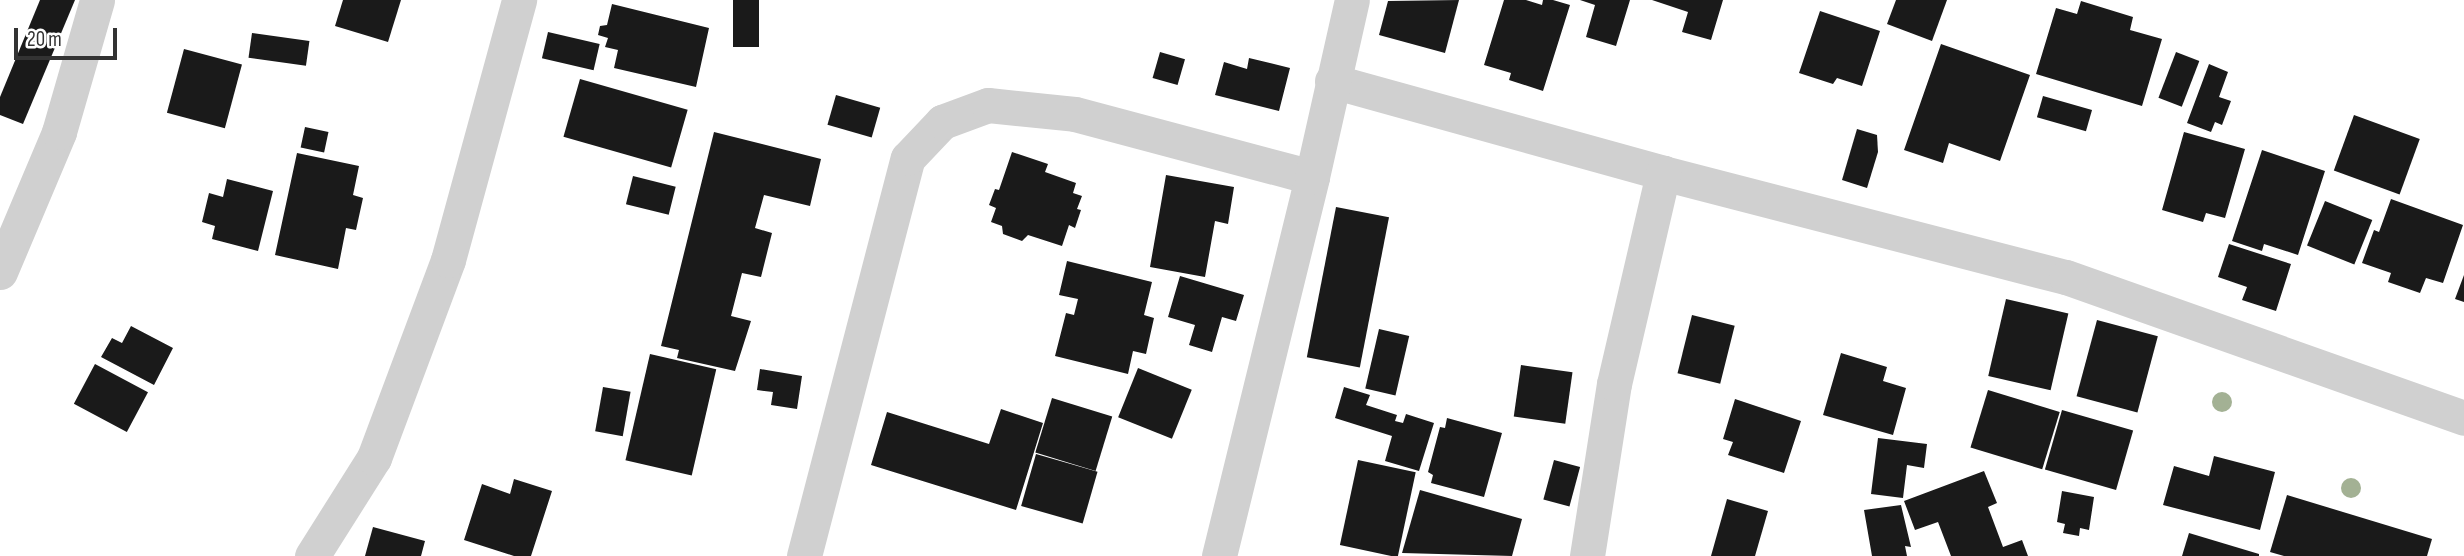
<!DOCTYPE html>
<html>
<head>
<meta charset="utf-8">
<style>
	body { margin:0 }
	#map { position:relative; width:2464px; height:556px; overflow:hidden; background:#fff; font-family:"Sofia Sans Condensed",sans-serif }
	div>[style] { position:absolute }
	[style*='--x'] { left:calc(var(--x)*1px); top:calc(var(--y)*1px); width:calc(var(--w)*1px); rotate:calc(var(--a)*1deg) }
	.building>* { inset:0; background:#1a1a1a; transform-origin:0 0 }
	.street>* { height:35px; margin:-17.5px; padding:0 17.5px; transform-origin:17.5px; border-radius:17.5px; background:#d0d0d0 }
	.trees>* { width:20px; height:20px; margin:-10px; border-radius:50%; background:#a3b194 }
	span { translate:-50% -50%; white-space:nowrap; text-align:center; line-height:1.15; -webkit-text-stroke:7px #fff; paint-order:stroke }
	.scale { position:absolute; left:14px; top:28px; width:103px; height:32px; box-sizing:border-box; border:4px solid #333; border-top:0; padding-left:9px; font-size:21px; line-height:24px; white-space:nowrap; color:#333; -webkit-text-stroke:5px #fff; paint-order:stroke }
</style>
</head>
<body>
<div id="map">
	<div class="building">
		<div style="clip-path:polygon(40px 0,75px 0,23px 124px,0 115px,0 97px)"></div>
		<div style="clip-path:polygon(343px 0,401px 0,388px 42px,335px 26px)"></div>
		<div style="left:733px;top:0;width:26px;height:47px"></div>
		<div style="clip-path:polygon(1459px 0,1445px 53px,1379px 35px,1388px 1px)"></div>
		<div style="clip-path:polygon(1504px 0,1526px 0,1542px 5px,1543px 0,1553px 0,1570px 5px,1543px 91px,1509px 80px,1511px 73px,1484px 65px)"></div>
		<div style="clip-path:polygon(1580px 0,1630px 0,1616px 46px,1586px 37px,1595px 5px)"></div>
		<div style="clip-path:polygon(1652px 0,1723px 0,1711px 40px,1682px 32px,1688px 12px)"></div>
		<div style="clip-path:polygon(1896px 0,1947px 0,1932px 41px,1887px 24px)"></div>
		<div style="clip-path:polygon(2081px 1px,2133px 17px,2130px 30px,2162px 39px,2142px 106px,2036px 74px,2056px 8px,2077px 14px)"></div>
		<div style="clip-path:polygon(612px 4px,709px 28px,696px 87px,614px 68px,618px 50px,605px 47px,608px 38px,598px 35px,600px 26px,607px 25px)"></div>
		<div style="clip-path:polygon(1820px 11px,1880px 31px,1862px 86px,1837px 78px,1833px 84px,1799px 73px)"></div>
		<div style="left:548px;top:32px;width:53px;height:27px;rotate:13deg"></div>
		<div style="left:252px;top:33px;width:58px;height:25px;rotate:8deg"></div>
		<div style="clip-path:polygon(1941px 44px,2030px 75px,2000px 161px,1949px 143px,1943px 163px,1904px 150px)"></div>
		<div style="left:184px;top:49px;width:60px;height:66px;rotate:15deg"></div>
		<div style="left:1160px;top:52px;width:26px;height:27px;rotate:16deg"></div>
		<div style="left:2176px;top:52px;width:25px;height:49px;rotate:21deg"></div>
		<div style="clip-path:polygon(1249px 58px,1290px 68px,1279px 111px,1215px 95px,1224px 62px,1247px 69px)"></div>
		<div style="clip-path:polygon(2209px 64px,2228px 72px,2219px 97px,2231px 101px,2222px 125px,2215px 122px,2211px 132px,2187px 123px)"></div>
		<div style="left:580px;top:79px;width:112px;height:60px;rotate:16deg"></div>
		<div style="left:836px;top:95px;width:46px;height:31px;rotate:16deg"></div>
		<div style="left:2043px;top:96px;width:51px;height:22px;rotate:16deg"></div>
		<div style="left:2354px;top:115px;width:70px;height:59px;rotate:20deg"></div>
		<div style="left:305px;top:127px;width:24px;height:21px;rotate:12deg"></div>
		<div style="clip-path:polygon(1857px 129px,1877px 135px,1878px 152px,1867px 188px,1842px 180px)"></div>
		<div style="clip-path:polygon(714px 132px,821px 159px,810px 206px,764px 195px,755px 228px,772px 233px,761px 277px,742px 273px,731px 316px,751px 321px,735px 371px,677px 358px,679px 350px,661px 346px)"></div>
		<div style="clip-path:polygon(2184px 132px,2245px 149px,2225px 218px,2206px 213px,2203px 222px,2162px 210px)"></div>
		<div style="clip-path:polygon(2262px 150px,2325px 171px,2298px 255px,2264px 244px,2262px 251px,2232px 241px)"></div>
		<div style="clip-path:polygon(1012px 152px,1048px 164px,1045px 172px,1076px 183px,1073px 193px,1082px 196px,1077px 209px,1081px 210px,1075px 228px,1069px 225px,1062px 246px,1028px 235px,1022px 241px,1003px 234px,1002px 226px,991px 222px,996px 208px,989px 205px,995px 189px,999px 190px)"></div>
		<div style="clip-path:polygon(297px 153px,359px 166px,353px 195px,363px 198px,356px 230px,346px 228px,338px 269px,275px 255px)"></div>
		<div style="clip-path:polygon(1166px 175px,1234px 187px,1228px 224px,1215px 221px,1205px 277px,1150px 267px)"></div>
		<div style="left:633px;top:176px;width:44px;height:29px;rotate:14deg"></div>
		<div style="clip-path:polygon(227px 179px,273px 191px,258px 251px,212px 239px,215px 226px,202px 222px,209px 193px,223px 197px)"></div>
		<div style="clip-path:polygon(2391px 199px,2463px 225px,2443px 283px,2426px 278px,2420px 293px,2388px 282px,2391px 273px,2362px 263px,2374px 230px,2379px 232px)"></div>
		<div style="left:2325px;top:201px;width:51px;height:48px;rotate:22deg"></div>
		<div style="left:1336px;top:207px;width:54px;height:153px;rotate:11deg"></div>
		<div style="clip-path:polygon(2229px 244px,2291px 264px,2276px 311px,2242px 300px,2247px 287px,2218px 277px)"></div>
		<div style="clip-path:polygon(1067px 261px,1152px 282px,1144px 315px,1154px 318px,1146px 354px,1133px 351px,1128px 374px,1055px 356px,1066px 313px,1074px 315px,1078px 299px,1059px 295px)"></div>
		<div style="clip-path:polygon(2464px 275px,2464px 302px,2455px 299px)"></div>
		<div style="clip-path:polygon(1180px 276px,1244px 295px,1236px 321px,1222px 317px,1212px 352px,1189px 345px,1195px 325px,1168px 317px)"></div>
		<div style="left:2006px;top:299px;width:64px;height:79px;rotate:13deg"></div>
		<div style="left:1692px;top:315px;width:44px;height:60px;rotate:14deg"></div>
		<div style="left:2097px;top:320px;width:63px;height:79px;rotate:15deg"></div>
		<div style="clip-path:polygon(131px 326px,173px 348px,154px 385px,101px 357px,112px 338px,122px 343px)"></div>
		<div style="left:1379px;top:329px;width:31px;height:61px;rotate:13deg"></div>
		<div style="clip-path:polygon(1841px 353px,1887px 367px,1883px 381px,1906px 388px,1893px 435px,1823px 415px)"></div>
		<div style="left:650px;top:354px;width:68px;height:109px;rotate:13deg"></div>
		<div style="left:95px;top:364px;width:60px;height:45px;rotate:28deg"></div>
		<div style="left:1521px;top:365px;width:52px;height:52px;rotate:8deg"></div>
		<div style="left:1138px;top:368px;width:58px;height:53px;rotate:22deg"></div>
		<div style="clip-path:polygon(760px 369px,802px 376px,797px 409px,771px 405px,773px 392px,757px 390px)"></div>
		<div style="left:603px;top:387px;width:28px;height:45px;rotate:10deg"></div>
		<div style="clip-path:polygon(1344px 387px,1370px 395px,1366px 405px,1397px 415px,1395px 421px,1403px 423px,1406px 414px,1434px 423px,1419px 471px,1385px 461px,1392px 436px,1335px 418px)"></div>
		<div style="left:1988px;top:390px;width:75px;height:60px;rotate:17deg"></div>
		<div style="left:1052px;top:398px;width:63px;height:57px;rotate:17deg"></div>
		<div style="clip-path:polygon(1735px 399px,1801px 421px,1784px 473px,1728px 455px,1733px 442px,1723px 439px)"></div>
		<div style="clip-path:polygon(1001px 409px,1043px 423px,1016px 510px,871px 465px,887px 412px,989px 444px)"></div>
		<div style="left:2062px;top:410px;width:74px;height:62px;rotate:16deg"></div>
		<div style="clip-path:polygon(1447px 418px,1502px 433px,1484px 497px,1431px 483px,1433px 475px,1428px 472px,1440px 427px,1445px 428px)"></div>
		<div style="clip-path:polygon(1878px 438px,1927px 444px,1924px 468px,1907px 465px,1903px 498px,1871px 494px)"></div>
		<div style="left:1036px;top:454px;width:64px;height:54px;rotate:16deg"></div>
		<div style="clip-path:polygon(2214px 456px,2275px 472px,2260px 530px,2163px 505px,2174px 466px,2209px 476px)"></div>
		<div style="left:1358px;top:460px;width:59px;height:87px;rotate:12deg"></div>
		<div style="left:1554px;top:460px;width:27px;height:41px;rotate:15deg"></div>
		<div style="clip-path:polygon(1984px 471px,1997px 503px,1988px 507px,2003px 547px,2022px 540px,2028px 556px,1951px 556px,1938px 522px,1915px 530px,1904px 501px)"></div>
		<div style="clip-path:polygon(514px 479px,552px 491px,531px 556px,514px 556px,464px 540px,482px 484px,510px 494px)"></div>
		<div style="clip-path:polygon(1420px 490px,1522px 519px,1512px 556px,1402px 553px)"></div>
		<div style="clip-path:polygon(2062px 491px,2094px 497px,2089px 530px,2080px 528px,2079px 536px,2063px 533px,2065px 524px,2057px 522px)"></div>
		<div style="clip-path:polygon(2287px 495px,2432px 539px,2427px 556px,2284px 556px,2270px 552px)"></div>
		<div style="clip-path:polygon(1727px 499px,1768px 511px,1755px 556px,1711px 556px)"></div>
		<div style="clip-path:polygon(1901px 505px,1911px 547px,1905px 546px,1907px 556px,1872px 556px,1864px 510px)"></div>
		<div style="clip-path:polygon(373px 527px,425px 541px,421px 556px,365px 556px)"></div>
		<div style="clip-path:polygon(2189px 533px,2259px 554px,2259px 556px,2182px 556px)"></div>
	</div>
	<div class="street">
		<div style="--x:1332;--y:81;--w:344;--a:15.5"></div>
		<div style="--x:1663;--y:173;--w:416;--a:14.5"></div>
		<div style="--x:2066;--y:277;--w:422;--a:19.5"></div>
		<div style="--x:0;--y:272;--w:152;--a:-67.1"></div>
		<div style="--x:59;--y:132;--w:137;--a:-73.9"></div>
		<div style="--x:312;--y:556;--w:116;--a:-57.7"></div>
		<div style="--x:374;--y:458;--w:211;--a:-69.5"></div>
		<div style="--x:448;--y:260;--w:270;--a:-74.7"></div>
		<div style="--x:804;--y:556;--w:411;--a:-75.4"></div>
		<div style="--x:908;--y:158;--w:50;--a:-46.6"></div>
		<div style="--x:942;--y:122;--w:49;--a:-20.3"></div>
		<div style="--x:988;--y:105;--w:87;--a:5.9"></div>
		<div style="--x:1075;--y:114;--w:245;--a:14.9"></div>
		<div style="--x:1219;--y:556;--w:390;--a:-76.2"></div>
		<div style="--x:1312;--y:177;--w:181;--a:-77.3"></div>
		<div style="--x:1587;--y:556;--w:174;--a:-81.1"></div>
		<div style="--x:1614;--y:384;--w:217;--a:-76.9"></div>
	</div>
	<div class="trees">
		<div style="left:2222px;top:402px"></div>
		<div style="left:2351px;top:488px"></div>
	</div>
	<div class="scale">20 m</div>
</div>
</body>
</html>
